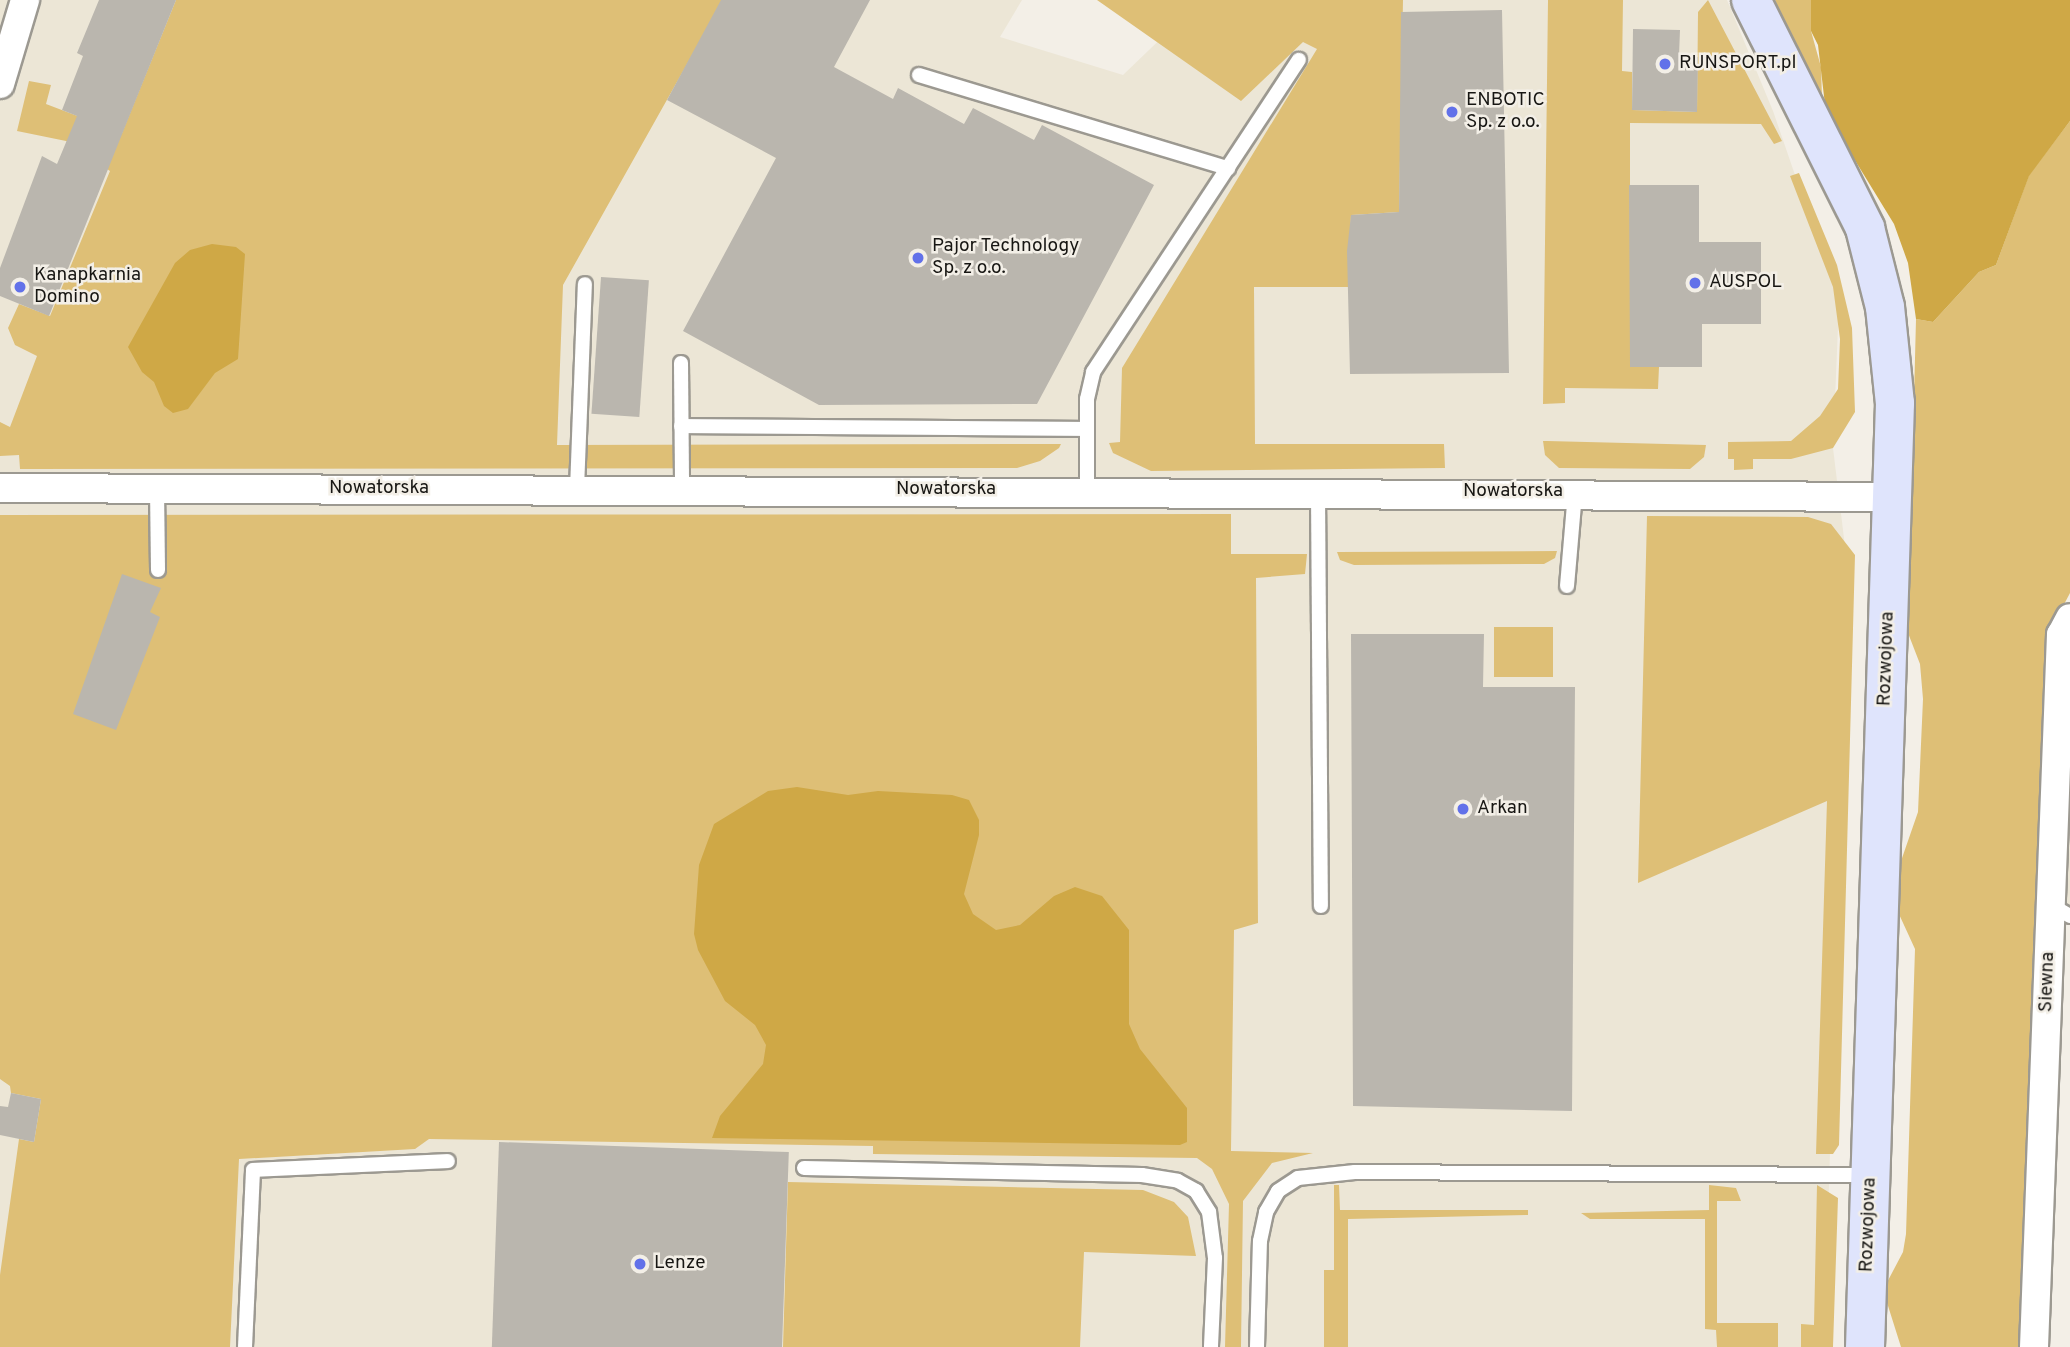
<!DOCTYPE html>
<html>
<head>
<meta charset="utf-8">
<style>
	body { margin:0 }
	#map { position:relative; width:2070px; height:1347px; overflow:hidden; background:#f3efe7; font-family:Overpass,sans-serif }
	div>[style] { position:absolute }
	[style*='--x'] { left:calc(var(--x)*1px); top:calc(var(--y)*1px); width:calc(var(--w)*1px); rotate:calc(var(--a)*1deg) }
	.built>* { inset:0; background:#ece6d6 }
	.green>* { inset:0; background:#debf76; transform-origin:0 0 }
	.forest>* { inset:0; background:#cfa846 }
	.building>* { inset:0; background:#bab6ae; transform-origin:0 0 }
	.roads { filter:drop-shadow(2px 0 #9c9991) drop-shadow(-2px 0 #9c9991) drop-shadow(0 2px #9c9991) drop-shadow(0 -2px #9c9991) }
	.lane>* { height:14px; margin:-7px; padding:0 7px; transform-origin:7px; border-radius:7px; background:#fff }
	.street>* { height:28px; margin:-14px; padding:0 14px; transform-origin:14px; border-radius:14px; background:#fff }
	.secondary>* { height:38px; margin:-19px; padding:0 19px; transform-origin:19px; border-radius:19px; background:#dfe4fc }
	.dots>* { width:19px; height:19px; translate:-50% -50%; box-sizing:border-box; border:4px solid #f3efe7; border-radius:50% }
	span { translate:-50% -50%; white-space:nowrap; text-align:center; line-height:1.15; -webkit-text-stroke:5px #f3efe7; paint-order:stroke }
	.poi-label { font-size:19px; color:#171613 }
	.left { translate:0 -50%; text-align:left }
	.street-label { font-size:19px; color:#171613 }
</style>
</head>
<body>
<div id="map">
	<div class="built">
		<div style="clip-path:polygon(0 0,1022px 0,1000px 37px,1123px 75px,1201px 0,1727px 0,1773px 111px,1839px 303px,1833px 448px,1848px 571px,1824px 1347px,0 1347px)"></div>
		<div style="clip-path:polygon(2070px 791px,2070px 909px,2065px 906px,2064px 798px)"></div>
	</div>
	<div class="green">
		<div style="clip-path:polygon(176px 0,723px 0,563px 285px,557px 445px,1061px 444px,1059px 448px,1040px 461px,1017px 468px,20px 469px,19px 455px,0 456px,0 422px,10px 427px,37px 356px,15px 345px,8px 328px,19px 304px,50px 316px,110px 171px,66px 141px,17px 131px,29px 81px,51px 85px,46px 104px,122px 133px)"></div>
		<div style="clip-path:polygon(1097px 0,1403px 0,1399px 212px,1351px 215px,1348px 287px,1254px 287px,1255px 444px,1444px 444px,1445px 468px,1151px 471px,1113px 453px,1109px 443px,1120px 442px,1122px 368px,1317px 49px,1303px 42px,1241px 101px)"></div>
		<div style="clip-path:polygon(1548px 0,1623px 0,1622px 71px,1632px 72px,1632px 110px,1697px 112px,1698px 12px,1708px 0,1782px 141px,1774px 144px,1761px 124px,1630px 123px,1630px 367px,1659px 367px,1658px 389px,1565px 388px,1565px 403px,1543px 404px)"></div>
		<div style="clip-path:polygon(1775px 0,1811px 0,1811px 31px,1821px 67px,1822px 98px,1799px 58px)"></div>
		<div style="clip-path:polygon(2070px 121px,2070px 593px,2060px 612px,2021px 1347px,1901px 1347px,1883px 1290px,1903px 1252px,1906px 1234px,1915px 949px,1898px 912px,1901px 861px,1918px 812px,1923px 699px,1920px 664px,1908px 633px,1916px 319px,1933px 322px,1979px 272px,1996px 265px,2029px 175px)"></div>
		<div style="clip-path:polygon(1799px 173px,1837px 265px,1852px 328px,1855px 412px,1833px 448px,1791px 459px,1753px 459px,1753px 469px,1734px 470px,1734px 459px,1728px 459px,1728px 442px,1791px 441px,1820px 416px,1838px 389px,1840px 339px,1833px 287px,1790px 176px)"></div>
		<div style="clip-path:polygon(1543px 441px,1547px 441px,1706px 445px,1704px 457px,1690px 469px,1559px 468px,1545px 455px)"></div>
		<div style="clip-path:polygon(1231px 514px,1231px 554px,1307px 554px,1305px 574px,1256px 578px,1258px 923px,1234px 930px,1231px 1151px,1313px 1153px,1272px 1163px,1243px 1201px,1241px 1347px,1225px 1347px,1229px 1204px,1212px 1169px,1197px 1158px,873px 1154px,873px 1146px,429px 1139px,415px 1149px,239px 1159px,230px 1347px,0 1347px,0 1275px,19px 1139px,34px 1142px,41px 1099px,11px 1093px,10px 1086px,0 1079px,0 515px)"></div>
		<div style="clip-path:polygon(1647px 516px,1808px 517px,1831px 524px,1855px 555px,1839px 1145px,1833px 1154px,1816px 1154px,1827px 801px,1638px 883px)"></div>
		<div style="clip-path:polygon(1557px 551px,1555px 558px,1544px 564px,1354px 565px,1340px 560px,1337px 552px)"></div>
		<div style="left:1494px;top:627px;width:59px;height:50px"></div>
		<div style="clip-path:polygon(788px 1182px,1143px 1190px,1174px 1202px,1188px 1217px,1196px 1256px,1084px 1252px,1080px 1347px,783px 1347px)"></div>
		<div style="clip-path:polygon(1334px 1185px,1339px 1185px,1340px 1210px,1528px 1210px,1528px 1215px,1348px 1219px,1348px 1347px,1324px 1347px,1324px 1270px,1334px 1270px)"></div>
		<div style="clip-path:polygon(1709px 1185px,1736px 1188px,1741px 1201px,1717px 1201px,1717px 1323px,1778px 1323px,1778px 1347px,1717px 1347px,1716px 1330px,1705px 1329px,1705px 1219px,1590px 1219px,1581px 1213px,1709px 1210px)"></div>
		<div style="clip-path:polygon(1817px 1185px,1838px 1198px,1833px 1347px,1801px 1347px,1801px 1324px,1814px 1325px)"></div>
	</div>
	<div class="forest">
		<div style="clip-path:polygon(1811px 0,2070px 0,2070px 121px,2029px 176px,1996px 265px,1979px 272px,1933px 322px,1916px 319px,1908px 263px,1894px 224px,1826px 113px,1818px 45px,1811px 31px)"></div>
		<div style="clip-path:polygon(212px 244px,236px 247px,245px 254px,238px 359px,215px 373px,188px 409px,173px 413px,164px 406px,154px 382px,142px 372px,128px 347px,175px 263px,190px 250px)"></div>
		<div style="clip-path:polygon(797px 787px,848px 795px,878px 791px,952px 795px,969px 800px,979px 820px,979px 835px,964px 894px,973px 914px,996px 930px,1020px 925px,1054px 896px,1075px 887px,1102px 896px,1129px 930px,1129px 1024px,1140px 1049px,1187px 1108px,1187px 1142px,1180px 1145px,712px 1138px,720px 1116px,763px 1064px,766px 1045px,755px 1025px,725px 1001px,698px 950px,694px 934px,699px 865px,714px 824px,768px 791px)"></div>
	</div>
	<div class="building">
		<div style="clip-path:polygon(99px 0,176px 0,49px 316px,0 296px,0 268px,42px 156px,57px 164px,77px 116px,62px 110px,83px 56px,77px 53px)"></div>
		<div style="clip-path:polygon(721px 0,870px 0,834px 67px,893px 99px,898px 88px,964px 124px,973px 108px,1034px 140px,1042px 125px,1154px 185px,1037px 404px,819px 405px,683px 331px,776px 158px,667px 100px)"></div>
		<div style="clip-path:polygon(1502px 10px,1509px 373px,1350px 374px,1347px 251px,1351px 215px,1399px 212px,1401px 12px)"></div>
		<div style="clip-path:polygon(1633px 29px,1680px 30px,1679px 56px,1698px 57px,1697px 112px,1632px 110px)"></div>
		<div style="clip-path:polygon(1629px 185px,1699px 185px,1699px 242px,1761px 242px,1761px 324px,1702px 324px,1702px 367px,1630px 367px)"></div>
		<div style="left:601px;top:277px;width:48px;height:137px;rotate:4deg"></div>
		<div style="clip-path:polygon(122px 574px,161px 588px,150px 612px,160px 617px,116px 730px,73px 714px)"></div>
		<div style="clip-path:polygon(1351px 634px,1484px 634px,1483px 687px,1575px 687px,1572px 1111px,1353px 1106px)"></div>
		<div style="clip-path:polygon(11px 1093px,41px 1099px,34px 1142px,0 1135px,0 1106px,8px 1107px)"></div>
		<div style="left:499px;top:1142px;width:290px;height:205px;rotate:2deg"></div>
	</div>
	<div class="roads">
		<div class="lane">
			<div style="--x:919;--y:75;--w:323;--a:16.8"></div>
			<div style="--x:681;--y:363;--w:127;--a:89.5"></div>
			<div style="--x:681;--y:426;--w:406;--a:0.4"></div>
			<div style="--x:157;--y:488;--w:82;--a:89.3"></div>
			<div style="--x:577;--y:489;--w:205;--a:-87.8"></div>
			<div style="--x:1087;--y:490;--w:91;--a:-90"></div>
			<div style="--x:1087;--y:399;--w:28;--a:-77"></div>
			<div style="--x:1093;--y:372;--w:374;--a:-56.6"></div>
			<div style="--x:1318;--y:492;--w:414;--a:89.6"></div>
			<div style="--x:1567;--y:586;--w:93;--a:-85.1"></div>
			<div style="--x:2051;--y:905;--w:22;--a:30"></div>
			<div style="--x:804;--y:1168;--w:338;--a:1.2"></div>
			<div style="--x:1142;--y:1175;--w:36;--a:9"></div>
			<div style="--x:1178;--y:1181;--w:21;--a:29"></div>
			<div style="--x:1196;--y:1191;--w:25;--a:58"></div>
			<div style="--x:1209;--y:1212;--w:46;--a:82.6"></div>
			<div style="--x:1215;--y:1258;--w:89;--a:92.6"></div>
			<div style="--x:245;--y:1347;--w:177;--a:-87.4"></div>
			<div style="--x:253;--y:1170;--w:195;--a:-2.6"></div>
			<div style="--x:1257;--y:1347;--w:106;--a:-88.4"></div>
			<div style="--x:1260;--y:1241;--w:30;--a:-78"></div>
			<div style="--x:1266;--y:1212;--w:24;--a:-60"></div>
			<div style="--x:1278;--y:1191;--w:24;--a:-33"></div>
			<div style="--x:1298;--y:1178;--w:57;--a:-6"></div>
			<div style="--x:1355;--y:1172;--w:513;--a:0.34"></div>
		</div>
		<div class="street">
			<div style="--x:0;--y:84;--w:88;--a:-73.4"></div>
			<div style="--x:0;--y:488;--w:1892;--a:0.27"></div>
			<div style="--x:2034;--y:1347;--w:713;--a:-87.83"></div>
			<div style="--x:2061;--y:635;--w:19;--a:-62"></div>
		</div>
		<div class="secondary">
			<div style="--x:1751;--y:0;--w:255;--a:63.4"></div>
			<div style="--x:1865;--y:228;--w:81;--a:75.8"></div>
			<div style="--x:1885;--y:307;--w:97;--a:84.1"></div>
			<div style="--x:1895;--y:403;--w:944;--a:91.82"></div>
		</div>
	</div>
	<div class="dots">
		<div style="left:1665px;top:64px;background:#6271e9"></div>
		<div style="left:1452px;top:112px;background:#6271e9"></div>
		<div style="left:918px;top:258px;background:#6271e9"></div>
		<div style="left:1695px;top:283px;background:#6271e9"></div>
		<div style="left:20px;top:287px;background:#6271e9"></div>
		<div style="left:1463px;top:809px;background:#6271e9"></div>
		<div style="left:640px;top:1264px;background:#6271e9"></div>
	</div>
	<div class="poi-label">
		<span class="left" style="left:1679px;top:64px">RUNSPORT.pl</span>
		<span class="left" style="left:1466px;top:112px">ENBOTIC<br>Sp. z o.o.</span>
		<span class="left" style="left:932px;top:258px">Pajor Technology<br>Sp. z o.o.</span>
		<span class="left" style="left:34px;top:287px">Kanapkarnia<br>Domino</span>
		<span class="left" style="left:1709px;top:283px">AUSPOL</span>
		<span class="left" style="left:1477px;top:809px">Arkan</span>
		<span class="left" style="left:654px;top:1264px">Lenze</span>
	</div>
	<div class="street-label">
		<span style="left:379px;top:489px">Nowatorska</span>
		<span style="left:946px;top:490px">Nowatorska</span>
		<span style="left:1513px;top:492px">Nowatorska</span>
		<span style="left:1887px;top:659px;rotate:-88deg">Rozwojowa</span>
		<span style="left:2048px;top:982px;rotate:-88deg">Siewna</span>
		<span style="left:1869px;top:1225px;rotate:-88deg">Rozwojowa</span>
	</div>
</div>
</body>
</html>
